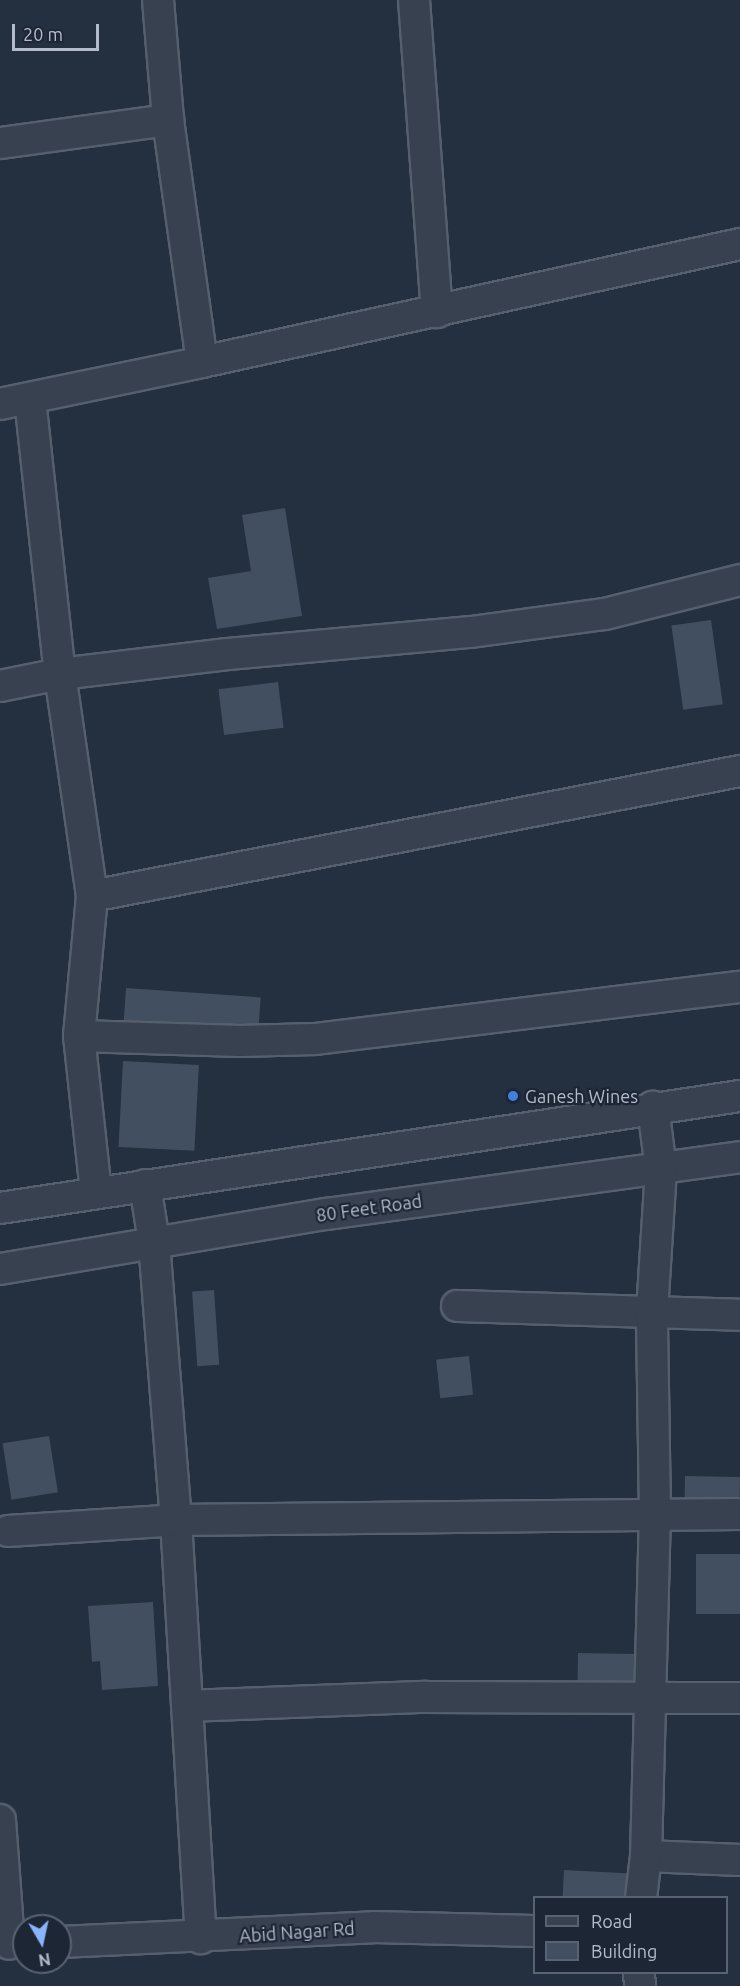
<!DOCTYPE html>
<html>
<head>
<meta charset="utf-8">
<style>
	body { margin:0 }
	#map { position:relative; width:740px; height:1986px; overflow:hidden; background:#242f3f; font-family:Ubuntu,sans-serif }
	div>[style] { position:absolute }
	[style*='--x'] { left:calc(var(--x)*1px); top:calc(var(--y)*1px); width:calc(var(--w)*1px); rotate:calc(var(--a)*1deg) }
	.building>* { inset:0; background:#424f61; transform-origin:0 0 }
	.roads { filter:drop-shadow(2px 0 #565f6d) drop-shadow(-2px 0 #565f6d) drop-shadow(0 2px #565f6d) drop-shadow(0 -2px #565f6d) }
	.minor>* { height:30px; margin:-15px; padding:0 15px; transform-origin:15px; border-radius:15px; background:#38414f }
	.dots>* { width:16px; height:16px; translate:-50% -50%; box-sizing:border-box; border:3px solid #1d2634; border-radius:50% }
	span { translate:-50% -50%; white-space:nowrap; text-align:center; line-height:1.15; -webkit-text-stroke:4.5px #1d2634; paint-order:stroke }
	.poi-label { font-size:18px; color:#b4bcca }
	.left { translate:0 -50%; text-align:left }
	.street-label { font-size:18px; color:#b4bcca }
	.legend { position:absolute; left:533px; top:1896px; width:195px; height:78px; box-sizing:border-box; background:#1d2634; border:2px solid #596270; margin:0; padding:8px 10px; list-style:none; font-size:18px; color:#b4bcca }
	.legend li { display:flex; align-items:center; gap:12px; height:30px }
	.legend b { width:30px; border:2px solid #596270 }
	.north { position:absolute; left:12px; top:1914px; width:60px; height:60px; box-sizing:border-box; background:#1d2634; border:2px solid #596270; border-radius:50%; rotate:171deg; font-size:16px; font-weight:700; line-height:24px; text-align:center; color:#b4bcca }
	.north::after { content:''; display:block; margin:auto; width:21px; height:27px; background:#88b4fb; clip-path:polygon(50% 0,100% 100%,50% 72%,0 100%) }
	.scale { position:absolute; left:12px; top:24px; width:87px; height:27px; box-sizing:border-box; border:3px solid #b4bcca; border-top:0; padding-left:8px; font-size:18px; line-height:21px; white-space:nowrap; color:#b4bcca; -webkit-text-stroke:4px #1d2634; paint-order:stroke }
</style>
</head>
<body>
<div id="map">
	<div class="building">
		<div style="clip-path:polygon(285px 508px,302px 616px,217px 629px,208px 578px,251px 571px,242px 515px)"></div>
		<div style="left:711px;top:620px;width:85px;height:40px;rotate:82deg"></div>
		<div style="left:278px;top:682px;width:46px;height:60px;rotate:83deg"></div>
		<div style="left:126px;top:988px;width:135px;height:32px;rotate:4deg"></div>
		<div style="left:123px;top:1061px;width:76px;height:86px;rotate:3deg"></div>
		<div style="left:214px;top:1290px;width:75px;height:22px;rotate:86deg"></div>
		<div style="left:469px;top:1356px;width:39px;height:33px;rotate:84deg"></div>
		<div style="left:49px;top:1436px;width:57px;height:47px;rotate:81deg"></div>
		<div style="left:685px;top:1476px;width:55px;height:33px;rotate:1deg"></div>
		<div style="left:740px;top:1554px;width:60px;height:44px;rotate:90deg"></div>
		<div style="clip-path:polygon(153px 1602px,158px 1686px,102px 1690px,100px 1661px,92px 1662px,88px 1606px)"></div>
		<div style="left:578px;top:1653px;width:58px;height:41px;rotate:1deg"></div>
		<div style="left:564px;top:1870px;width:67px;height:28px;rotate:3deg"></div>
	</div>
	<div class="roads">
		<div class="minor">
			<div style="--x:158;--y:0;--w:120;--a:85.2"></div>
			<div style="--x:168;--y:120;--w:244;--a:82"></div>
			<div style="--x:202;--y:362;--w:551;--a:-12.37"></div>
			<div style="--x:414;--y:0;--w:313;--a:85.8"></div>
			<div style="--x:0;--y:143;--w:170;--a:-7.8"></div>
			<div style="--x:30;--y:399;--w:277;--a:83.8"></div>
			<div style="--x:60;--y:674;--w:224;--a:81.8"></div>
			<div style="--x:92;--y:896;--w:141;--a:95.3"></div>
			<div style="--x:79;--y:1036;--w:158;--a:83.8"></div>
			<div style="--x:0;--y:404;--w:206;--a:-11.7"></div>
			<div style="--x:0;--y:686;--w:61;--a:-11.3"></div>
			<div style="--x:60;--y:674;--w:169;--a:-6.8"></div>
			<div style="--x:228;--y:654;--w:244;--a:-5.2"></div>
			<div style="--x:471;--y:632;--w:135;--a:-7.7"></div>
			<div style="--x:605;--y:614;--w:139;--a:-14.1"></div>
			<div style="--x:92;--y:896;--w:660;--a:-10.92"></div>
			<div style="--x:79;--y:1036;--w:161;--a:1.8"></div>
			<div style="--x:240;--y:1041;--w:75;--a:-1.5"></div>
			<div style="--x:315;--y:1039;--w:428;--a:-7"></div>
			<div style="--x:145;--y:1185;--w:58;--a:81"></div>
			<div style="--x:154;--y:1242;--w:279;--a:85.5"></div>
			<div style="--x:176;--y:1520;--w:419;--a:86.6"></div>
			<div style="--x:0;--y:1208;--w:748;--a:-8.61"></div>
			<div style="--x:0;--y:1269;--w:331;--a:-9.6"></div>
			<div style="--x:326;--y:1214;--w:418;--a:-7.8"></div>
			<div style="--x:457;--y:1306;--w:283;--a:1.8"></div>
			<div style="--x:8;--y:1531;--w:168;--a:-3.7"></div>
			<div style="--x:176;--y:1520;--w:564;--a:-0.61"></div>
			<div style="--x:187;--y:1706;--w:239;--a:-2.2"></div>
			<div style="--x:426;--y:1697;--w:314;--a:0.2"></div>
			<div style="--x:0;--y:1820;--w:124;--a:85.8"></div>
			<div style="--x:646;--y:1856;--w:94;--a:2.4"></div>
			<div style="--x:641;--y:1898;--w:42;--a:-83.2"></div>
			<div style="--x:646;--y:1856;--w:342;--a:-88.5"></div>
			<div style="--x:655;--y:1514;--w:202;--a:-90.9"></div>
			<div style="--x:652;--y:1312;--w:143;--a:-86.4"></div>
			<div style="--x:661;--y:1169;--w:63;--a:-97.4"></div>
			<div style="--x:60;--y:1942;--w:314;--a:-2.7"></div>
			<div style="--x:374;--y:1927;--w:160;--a:1.4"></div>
			<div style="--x:639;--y:1972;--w:14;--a:86"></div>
		</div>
	</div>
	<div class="dots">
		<div style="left:513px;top:1096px;background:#3f7fe0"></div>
	</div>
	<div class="poi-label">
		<span class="left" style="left:525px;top:1096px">Ganesh Wines</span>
	</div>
	<div class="street-label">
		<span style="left:369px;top:1208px;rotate:-8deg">80 Feet Road</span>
		<span style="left:297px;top:1932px;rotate:-4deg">Abid Nagar Rd</span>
	</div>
	<ul class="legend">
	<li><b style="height:8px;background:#38414f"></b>Road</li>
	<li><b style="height:16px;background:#424f61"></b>Building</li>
	</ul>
	<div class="north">N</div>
	<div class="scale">20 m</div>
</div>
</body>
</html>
